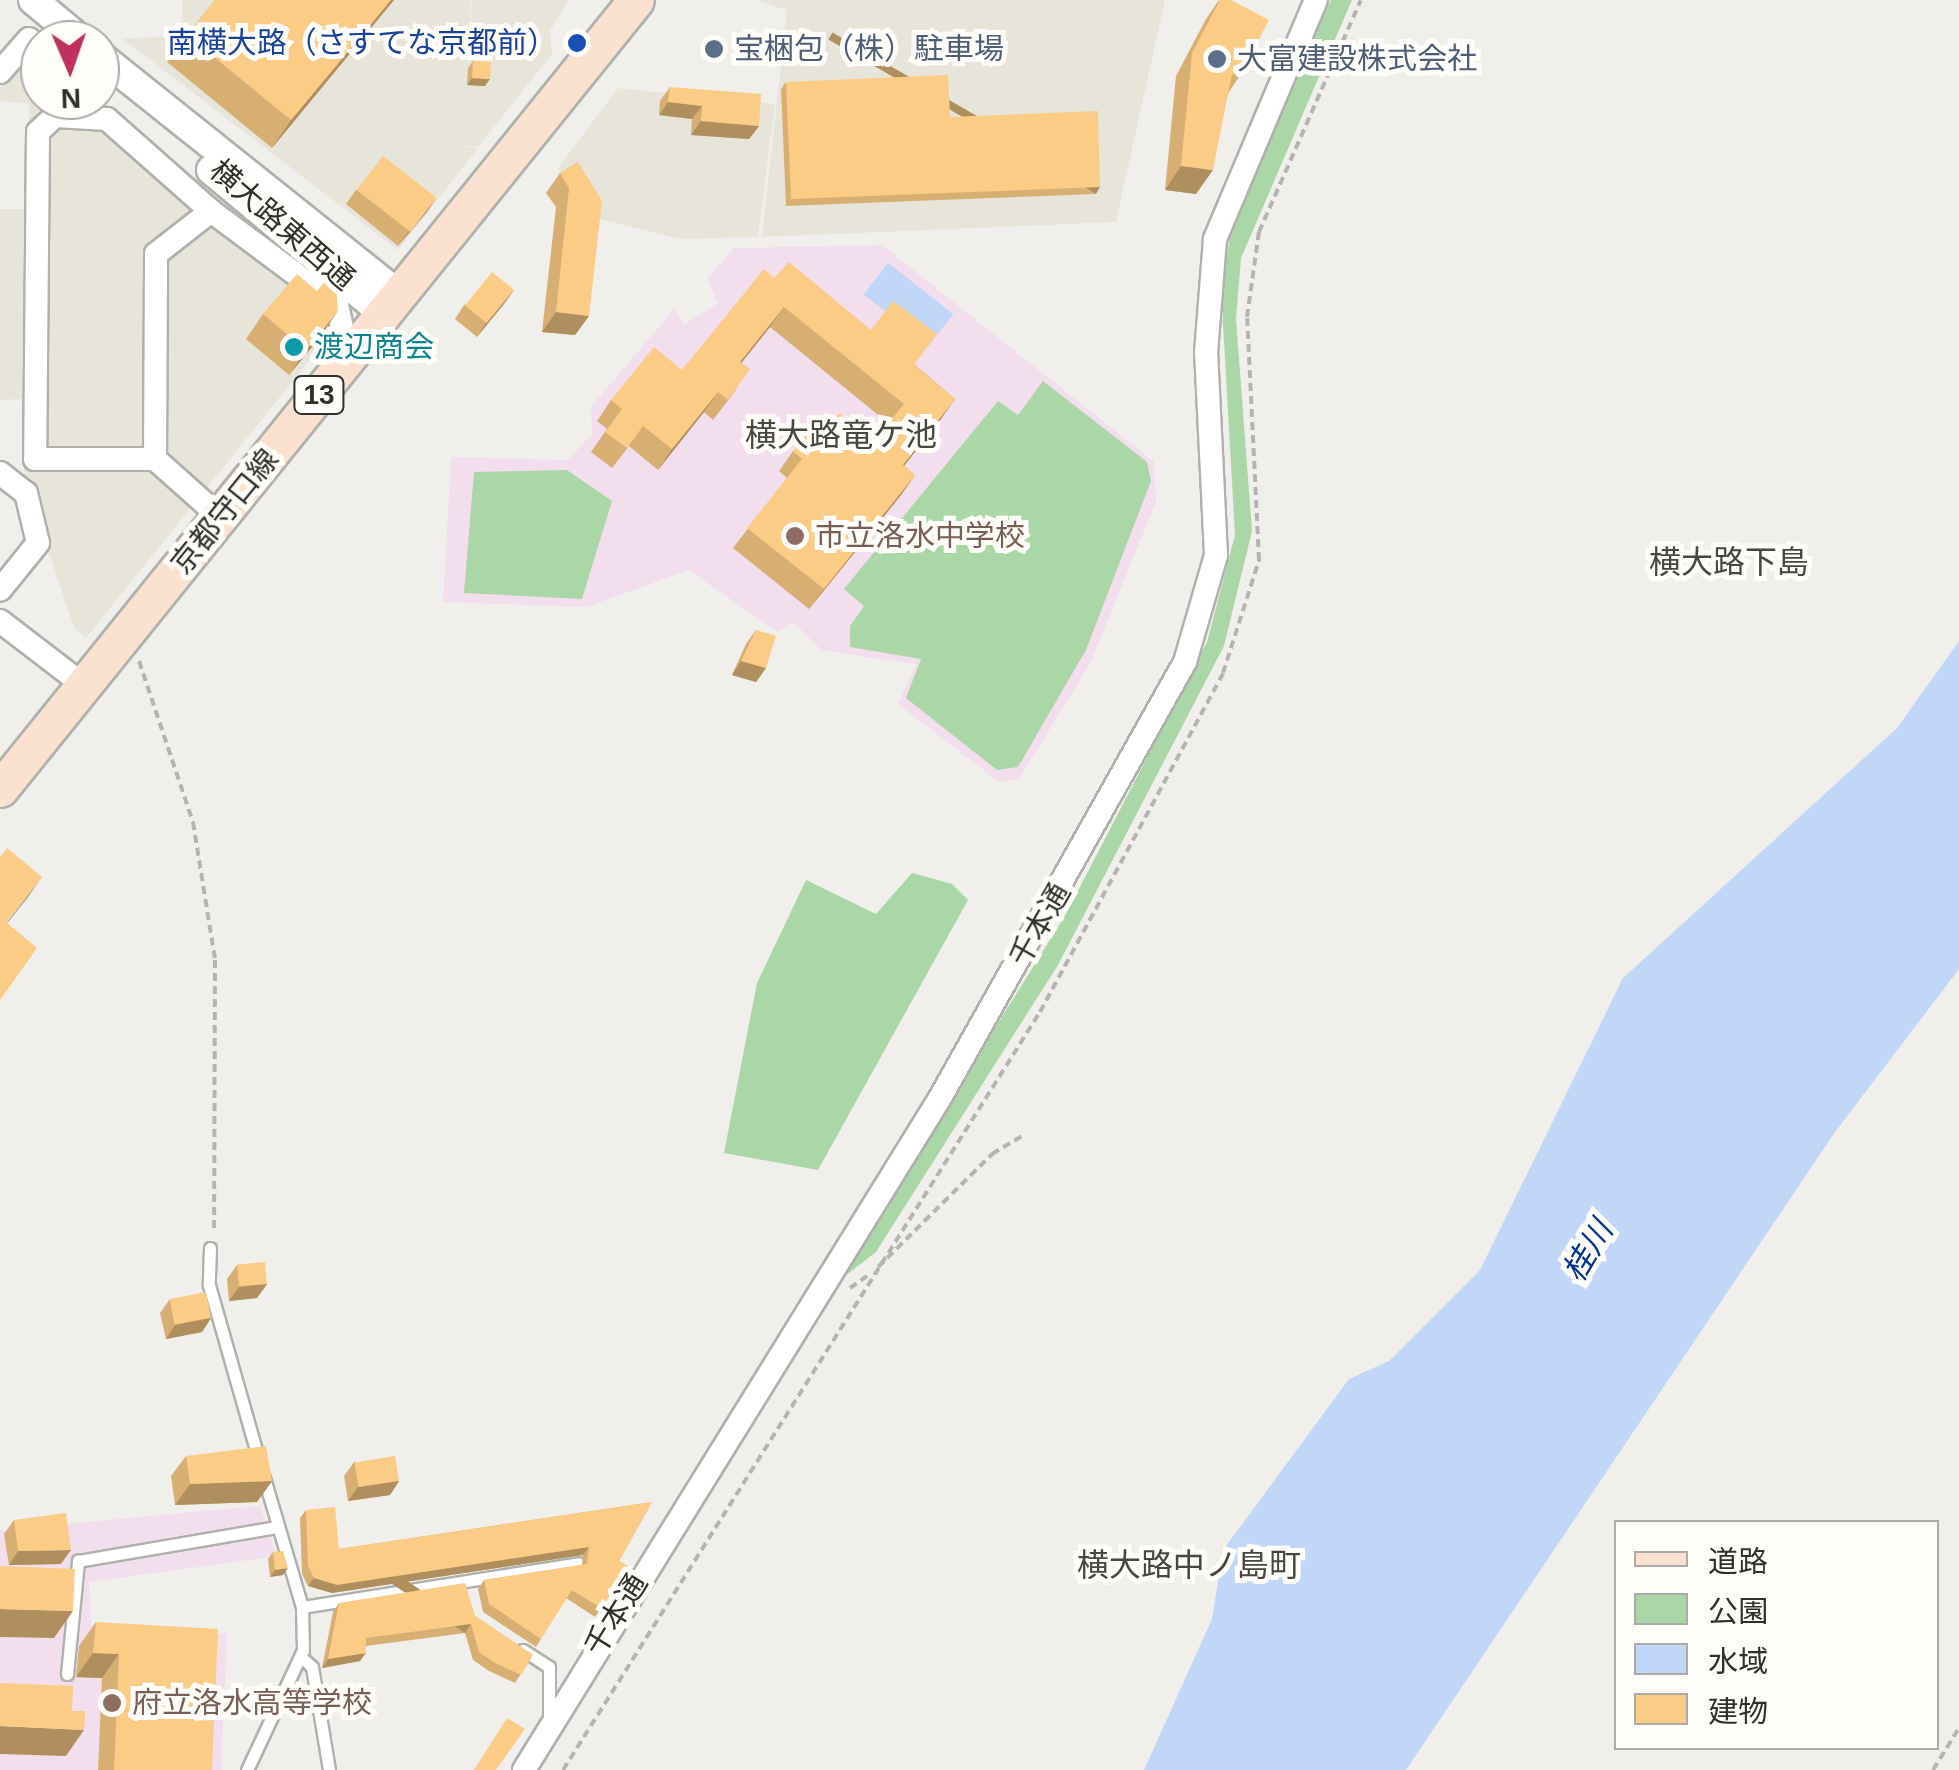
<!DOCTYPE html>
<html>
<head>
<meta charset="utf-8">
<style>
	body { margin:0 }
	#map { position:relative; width:1959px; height:1770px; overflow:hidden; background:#f0efec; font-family:Arial,"Noto Sans JP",sans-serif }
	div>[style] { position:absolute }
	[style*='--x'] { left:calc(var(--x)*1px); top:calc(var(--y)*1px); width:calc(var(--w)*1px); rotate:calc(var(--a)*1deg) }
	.built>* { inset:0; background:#e7e5da }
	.education>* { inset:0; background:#f3deed }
	.green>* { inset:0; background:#abd7a8 }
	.water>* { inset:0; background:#c2d6f7; transform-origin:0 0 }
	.path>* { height:4px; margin-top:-2px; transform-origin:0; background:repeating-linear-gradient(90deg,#b4b4b1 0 8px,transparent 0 13px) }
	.roads { filter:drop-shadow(2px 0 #b0b0ac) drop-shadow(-2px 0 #b0b0ac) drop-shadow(0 2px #b0b0ac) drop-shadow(0 -2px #b0b0ac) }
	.service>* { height:11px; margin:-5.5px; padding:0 5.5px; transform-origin:5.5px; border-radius:5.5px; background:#fff }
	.minor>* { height:22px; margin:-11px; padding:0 11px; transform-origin:11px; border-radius:11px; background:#fff }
	.tertiary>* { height:28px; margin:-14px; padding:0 14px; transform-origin:14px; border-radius:14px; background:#fff }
	.primary>* { height:35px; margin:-17.5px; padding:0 17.5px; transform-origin:17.5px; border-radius:17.5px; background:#fbe2d0 }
	.wall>* { inset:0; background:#d8af73 }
	.shaded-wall>* { inset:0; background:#b08f5e; transform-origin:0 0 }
	.building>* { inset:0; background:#fbcc86; transform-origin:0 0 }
	.dots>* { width:28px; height:28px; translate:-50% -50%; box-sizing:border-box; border:5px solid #fefdf9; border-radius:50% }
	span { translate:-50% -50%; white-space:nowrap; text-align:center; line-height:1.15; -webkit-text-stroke:10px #fefdf9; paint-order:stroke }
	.shield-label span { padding:2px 8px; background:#fefdf9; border:2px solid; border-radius:8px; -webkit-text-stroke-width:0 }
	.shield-label { font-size:28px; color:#30302e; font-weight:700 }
	.transit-label { font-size:30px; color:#164399 }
	.right { translate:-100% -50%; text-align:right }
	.service-label { font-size:30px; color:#4e5e75 }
	.left { translate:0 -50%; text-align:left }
	.street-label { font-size:30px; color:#30302e }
	.culture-label { font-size:30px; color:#0d838f }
	.education-label { font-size:30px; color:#785e54 }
	.neighbourhood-label { font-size:32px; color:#474643 }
	.water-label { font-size:32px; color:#003590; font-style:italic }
	.legend { position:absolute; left:1614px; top:1520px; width:325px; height:230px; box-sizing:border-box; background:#fefdf9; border:2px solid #acaba8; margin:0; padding:12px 18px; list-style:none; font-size:30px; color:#30302e }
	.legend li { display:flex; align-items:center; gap:20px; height:50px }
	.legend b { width:50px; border:2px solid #acaba8 }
	.north { position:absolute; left:20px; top:20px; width:100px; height:100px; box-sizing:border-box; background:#fefdf9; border:2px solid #acaba8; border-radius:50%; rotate:178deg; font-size:28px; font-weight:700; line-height:40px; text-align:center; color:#30302e }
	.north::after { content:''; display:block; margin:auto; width:35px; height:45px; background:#be305d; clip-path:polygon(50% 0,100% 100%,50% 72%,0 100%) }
</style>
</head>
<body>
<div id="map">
	<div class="built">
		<div style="clip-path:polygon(182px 0,471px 0,467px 64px,472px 0,569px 0,550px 31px,552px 54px,479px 146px,460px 146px,478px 148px,398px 250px,123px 39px,182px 35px)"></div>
		<div style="clip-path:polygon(756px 0,1165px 0,1116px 222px,762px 237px,787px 10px)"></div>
		<div style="clip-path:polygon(38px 46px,40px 100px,100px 99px,313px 279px,329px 336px,86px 638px,74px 628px,24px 477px,25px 399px,0 400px,0 209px,27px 209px,29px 104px,0 101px,0 87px)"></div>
		<div style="clip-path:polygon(618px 88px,775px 104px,758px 237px,680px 239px,587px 216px,558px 168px)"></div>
	</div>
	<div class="education">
		<div style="clip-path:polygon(882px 245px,1154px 462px,1156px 502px,1090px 664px,1019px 779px,999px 782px,898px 704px,916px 664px,821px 650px,793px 622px,778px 632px,688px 570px,587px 607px,443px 602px,451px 457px,568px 460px,592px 434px,591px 407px,674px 309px,684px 325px,718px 303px,707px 279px,734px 248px)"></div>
		<div style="clip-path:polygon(260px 1506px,277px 1556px,89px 1582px,92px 1636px,227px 1633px,221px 1770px,0 1770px,0 1530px)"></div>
	</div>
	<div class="green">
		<div style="clip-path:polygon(1331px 0,1352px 0,1241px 258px,1236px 319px,1252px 531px,1224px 646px,1058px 965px,876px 1252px,836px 1283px,1066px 914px,1207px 642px,1235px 535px,1221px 289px,1235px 208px)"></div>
		<div style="clip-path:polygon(1043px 381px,1147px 462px,1151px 481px,1086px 650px,1018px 767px,997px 770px,906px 698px,921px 659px,850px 647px,850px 626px,864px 606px,844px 589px,998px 401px,1018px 415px)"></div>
		<div style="clip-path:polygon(567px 470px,612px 501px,582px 599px,464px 593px,474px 472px)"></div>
		<div style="clip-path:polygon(912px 873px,952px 884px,968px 900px,818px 1170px,724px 1153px,757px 983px,806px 880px,876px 914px)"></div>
	</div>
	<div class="water">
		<div style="left:888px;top:263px;width:83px;height:40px;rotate:38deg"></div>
		<div style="clip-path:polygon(1959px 641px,1959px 969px,1835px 1132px,1406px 1770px,1144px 1770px,1212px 1619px,1223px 1550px,1349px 1379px,1389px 1361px,1480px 1270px,1623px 978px,1897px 728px)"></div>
	</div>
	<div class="path">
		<div style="--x:139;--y:661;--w:170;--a:71.5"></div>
		<div style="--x:193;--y:822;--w:140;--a:80.9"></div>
		<div style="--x:215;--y:960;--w:273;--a:90.2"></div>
		<div style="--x:878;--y:1267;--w:161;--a:-44.7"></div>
		<div style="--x:992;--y:1154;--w:35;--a:-31"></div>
		<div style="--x:850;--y:1288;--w:21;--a:-35"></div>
		<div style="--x:563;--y:1770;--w:896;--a:-57.82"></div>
		<div style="--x:1040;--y:1012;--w:385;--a:-61.6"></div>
		<div style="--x:1223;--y:673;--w:119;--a:-72.3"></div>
		<div style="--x:1259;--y:560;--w:243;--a:-92.8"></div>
		<div style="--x:1247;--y:317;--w:86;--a:-82"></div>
		<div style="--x:1259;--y:232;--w:253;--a:-66.3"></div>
		<div style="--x:1933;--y:1770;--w:49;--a:-58.2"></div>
	</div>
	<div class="roads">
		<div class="service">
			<div style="--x:210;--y:1248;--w:37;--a:92"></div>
			<div style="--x:209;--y:1285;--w:183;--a:74.1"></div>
			<div style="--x:302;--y:1607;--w:280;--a:-9"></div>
			<div style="--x:523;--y:1650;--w:31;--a:33"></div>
			<div style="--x:549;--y:1667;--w:58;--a:90"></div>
			<div style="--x:301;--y:1657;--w:15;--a:42"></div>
			<div style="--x:312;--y:1667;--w:104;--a:80.6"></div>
			<div style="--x:67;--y:1674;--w:114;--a:-84.4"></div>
			<div style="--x:78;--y:1561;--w:202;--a:-9.7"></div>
			<div style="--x:247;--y:1770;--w:132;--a:-65"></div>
			<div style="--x:303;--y:1650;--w:43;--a:-91.3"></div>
			<div style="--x:302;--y:1607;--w:134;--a:-106.4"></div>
		</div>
		<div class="minor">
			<div style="--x:0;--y:72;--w:44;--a:-48.7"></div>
			<div style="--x:211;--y:211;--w:139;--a:-138.5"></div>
			<div style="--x:107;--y:119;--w:52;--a:-176.7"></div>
			<div style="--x:55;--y:116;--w:23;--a:137"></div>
			<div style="--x:38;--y:132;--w:327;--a:90.5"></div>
			<div style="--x:35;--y:459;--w:120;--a:0"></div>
			<div style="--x:155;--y:459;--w:87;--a:41.7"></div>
			<div style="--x:155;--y:459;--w:205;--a:-89.7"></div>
			<div style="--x:156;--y:254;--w:70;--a:-38"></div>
			<div style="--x:211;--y:211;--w:157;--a:36.7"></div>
			<div style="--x:337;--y:305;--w:55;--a:77.5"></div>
			<div style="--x:0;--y:473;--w:33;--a:38"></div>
			<div style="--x:26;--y:493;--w:51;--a:76.5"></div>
			<div style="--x:38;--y:543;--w:60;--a:129"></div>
			<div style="--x:0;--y:621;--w:108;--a:37.5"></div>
			<div style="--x:524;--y:1770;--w:790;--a:-58.24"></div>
			<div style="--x:940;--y:1098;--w:500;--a:-60.67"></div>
			<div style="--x:1185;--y:662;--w:111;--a:-73.8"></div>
			<div style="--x:1216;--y:555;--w:202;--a:-92.8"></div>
			<div style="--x:1206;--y:353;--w:114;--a:-85.5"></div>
			<div style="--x:1215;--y:239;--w:259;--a:-67.1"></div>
		</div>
		<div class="tertiary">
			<div style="--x:33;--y:0;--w:62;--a:39.8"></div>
			<div style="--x:100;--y:56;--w:386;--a:38.6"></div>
			<div style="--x:211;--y:170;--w:228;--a:39.8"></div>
		</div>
		<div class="primary">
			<div style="--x:0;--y:789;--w:1013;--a:-51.13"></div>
		</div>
	</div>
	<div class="wall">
		<div style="clip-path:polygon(215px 0,394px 0,272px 148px,167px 62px,187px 35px)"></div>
		<div style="clip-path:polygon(1219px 0,1239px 77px,1229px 92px,1196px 194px,1165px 190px,1176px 76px,1206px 19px)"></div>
		<div style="clip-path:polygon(473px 61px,485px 86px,467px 85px,468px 68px)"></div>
		<div style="clip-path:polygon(786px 82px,950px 117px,1096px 194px,786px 206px,781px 89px)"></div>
		<div style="clip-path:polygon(670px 87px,759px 126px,749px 139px,691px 135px,692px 119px,659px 115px,660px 101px)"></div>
		<div style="clip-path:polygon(578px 162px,589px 316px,575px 335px,542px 332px,556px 207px,546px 193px,560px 173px)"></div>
		<div style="clip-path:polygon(356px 190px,436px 198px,398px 246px,346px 204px)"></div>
		<div style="clip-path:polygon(774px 278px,915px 365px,955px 399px,904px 466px,915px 475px,901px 495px,809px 609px,733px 548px,787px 478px,779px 471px,793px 451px,874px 441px,888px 423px,770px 327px,741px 363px,736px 390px,713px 420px,704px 412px,658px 470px,629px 446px,612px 468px,591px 452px,607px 429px,597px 421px,611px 400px,682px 370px)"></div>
		<div style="clip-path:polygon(514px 290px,477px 337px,455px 319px,464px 305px)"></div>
		<div style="clip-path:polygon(317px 291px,321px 336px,289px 375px,246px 339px,263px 314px)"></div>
		<div style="clip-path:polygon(756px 630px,766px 668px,756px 682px,732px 675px,746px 644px)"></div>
		<div style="clip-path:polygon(237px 1265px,267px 1284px,257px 1298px,229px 1301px,227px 1279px)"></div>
		<div style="clip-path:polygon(170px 1299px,211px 1318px,202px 1332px,166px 1339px,160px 1313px)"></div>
		<div style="clip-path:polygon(186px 1456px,272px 1481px,257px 1502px,175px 1505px,171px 1476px)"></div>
		<div style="clip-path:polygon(354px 1462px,399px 1481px,390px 1495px,348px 1501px,344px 1476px)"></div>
		<div style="clip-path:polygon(652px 1502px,619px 1561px,629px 1567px,595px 1617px,566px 1598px,536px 1647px,483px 1612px,478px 1589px,484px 1580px,582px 1565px,583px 1555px,332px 1593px,308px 1586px,302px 1574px,300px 1518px,306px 1510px,339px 1549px)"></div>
		<div style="clip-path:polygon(14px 1520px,61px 1564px,9px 1565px,4px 1534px)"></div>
		<div style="clip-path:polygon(273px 1552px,283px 1575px,270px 1577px,268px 1559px)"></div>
		<div style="clip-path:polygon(339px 1603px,475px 1616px,533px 1655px,515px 1683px,489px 1671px,473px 1660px,465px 1633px,366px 1646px,360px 1661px,322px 1668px,333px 1612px)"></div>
		<div style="clip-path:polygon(96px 1622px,212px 1770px,98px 1770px,102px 1678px,76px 1677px,79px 1646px)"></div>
	</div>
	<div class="shaded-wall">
		<div style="clip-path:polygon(391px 0,394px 0,272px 148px,291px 120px)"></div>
		<div style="clip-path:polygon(472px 78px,490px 79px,485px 86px,467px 85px)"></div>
		<div style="clip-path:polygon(668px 102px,702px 106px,692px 119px,659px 115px)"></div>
		<div style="clip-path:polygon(701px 121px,759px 126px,749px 139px,691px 135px)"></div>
		<div style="clip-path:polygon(1181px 166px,1213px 170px,1196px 194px,1165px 190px)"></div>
		<div style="left:1100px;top:187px;width:8px;height:309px;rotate:120deg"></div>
		<div style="clip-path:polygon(436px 198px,427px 212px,398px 246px,408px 232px)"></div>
		<div style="clip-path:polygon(514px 290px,504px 304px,477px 337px,486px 323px)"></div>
		<div style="clip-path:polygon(784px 307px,770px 327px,726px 382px,740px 362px)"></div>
		<div style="clip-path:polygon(338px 311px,321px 336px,289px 375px,306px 350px)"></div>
		<div style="clip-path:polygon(556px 312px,589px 316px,575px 335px,542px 332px)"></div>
		<div style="clip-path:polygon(718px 392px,704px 412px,658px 470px,672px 449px)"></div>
		<div style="clip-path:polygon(955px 399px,941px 419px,889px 485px,903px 465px)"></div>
		<div style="clip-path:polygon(915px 475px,901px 495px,809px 609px,824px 589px)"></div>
		<div style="clip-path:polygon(741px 661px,766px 668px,756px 682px,732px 675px)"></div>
		<div style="clip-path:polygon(42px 877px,28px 897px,0 932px,0 931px)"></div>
		<div style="clip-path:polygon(267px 1284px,257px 1298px,229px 1301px,239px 1287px)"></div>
		<div style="clip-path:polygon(211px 1318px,202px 1332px,166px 1339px,175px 1325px)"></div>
		<div style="clip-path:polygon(272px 1481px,257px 1502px,175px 1505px,190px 1484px)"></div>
		<div style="clip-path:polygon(399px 1481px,390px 1495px,348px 1501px,358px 1487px)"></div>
		<div style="clip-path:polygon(589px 1547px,583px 1555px,332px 1593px,308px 1586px,314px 1578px)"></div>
		<div style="clip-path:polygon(71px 1550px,61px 1564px,9px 1565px,18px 1551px)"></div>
		<div style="clip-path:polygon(288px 1568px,283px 1575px,270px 1577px,275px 1570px)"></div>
		<div style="clip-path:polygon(0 1609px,73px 1611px,54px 1638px,0 1637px)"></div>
		<div style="left:471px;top:1624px;width:11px;height:106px;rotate:124deg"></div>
		<div style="clip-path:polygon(93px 1653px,119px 1654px,102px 1678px,76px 1677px)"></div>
		<div style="clip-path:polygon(366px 1653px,360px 1661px,322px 1668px,328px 1659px)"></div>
		<div style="clip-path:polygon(0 1726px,84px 1730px,66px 1756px,0 1754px)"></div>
	</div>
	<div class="building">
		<div style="clip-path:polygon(215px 0,391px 0,291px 120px,187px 35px)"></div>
		<div style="clip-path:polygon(1220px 0,1231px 0,1269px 20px,1239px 77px,1232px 74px,1213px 170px,1181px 166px,1192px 53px)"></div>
		<div style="left:473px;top:61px;width:18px;height:17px;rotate:3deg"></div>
		<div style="clip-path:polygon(948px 75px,950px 117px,1098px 111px,1100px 187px,791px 199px,786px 82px)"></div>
		<div style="clip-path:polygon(670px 87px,761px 94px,759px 126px,701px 121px,702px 106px,668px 102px)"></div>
		<div style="left:383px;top:156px;width:68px;height:43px;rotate:38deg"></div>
		<div style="clip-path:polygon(578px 162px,602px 201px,589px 316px,556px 312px,569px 188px,560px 173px)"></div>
		<div style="clip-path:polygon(789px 262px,871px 330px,893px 301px,937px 334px,914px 365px,955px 399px,903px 465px,915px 475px,824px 589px,747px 528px,802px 459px,793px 451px,816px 423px,825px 430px,839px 413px,874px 441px,904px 404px,784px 307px,740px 362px,750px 369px,728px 400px,718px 392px,672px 449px,643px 426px,627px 448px,605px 432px,622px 409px,611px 400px,654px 347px,682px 370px,764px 269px,774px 278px)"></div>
		<div style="left:492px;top:272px;width:28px;height:43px;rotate:39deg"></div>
		<div style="clip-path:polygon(297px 274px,317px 291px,327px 279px,336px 286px,338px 311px,306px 350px,263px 314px)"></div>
		<div style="clip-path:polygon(756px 630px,776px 636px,766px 668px,741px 661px)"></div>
		<div style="clip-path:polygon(7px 848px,42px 877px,6px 922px,37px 948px,0 1000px,0 857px)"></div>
		<div style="left:265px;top:1262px;width:22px;height:28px;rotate:85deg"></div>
		<div style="left:206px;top:1292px;width:26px;height:37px;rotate:79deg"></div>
		<div style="clip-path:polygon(266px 1446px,272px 1481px,190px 1484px,186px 1456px)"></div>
		<div style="left:395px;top:1456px;width:25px;height:41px;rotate:81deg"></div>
		<div style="clip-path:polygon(652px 1502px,619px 1561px,629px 1567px,601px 1608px,572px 1590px,541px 1639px,489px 1604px,484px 1580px,587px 1564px,589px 1547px,337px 1585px,314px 1578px,308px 1566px,306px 1510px,335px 1507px,339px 1549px)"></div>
		<div style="clip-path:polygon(66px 1513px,71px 1550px,18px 1551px,14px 1520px)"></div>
		<div style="clip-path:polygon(283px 1551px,288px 1568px,275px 1570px,273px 1552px)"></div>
		<div style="clip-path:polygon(0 1566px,75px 1569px,73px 1611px,0 1609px,0 1614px)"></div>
		<div style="clip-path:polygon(465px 1583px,475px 1616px,533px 1655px,521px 1675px,495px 1663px,479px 1652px,471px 1624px,366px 1638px,366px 1653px,328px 1659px,339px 1603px)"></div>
		<div style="clip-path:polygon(96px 1622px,218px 1629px,212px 1770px,114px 1770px,119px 1654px,93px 1653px)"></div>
		<div style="clip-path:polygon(0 1683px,73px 1686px,72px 1711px,85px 1711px,84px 1730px,0 1726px)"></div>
		<div style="clip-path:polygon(507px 1718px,525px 1729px,496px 1770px,474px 1770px)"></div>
	</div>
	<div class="dots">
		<div style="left:577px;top:43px;background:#1a4fb4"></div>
		<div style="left:714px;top:49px;background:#5c6f8a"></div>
		<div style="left:1217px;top:59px;background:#5c6f8a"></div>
		<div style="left:294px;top:347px;background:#0f9aa8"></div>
		<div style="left:795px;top:536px;background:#8d6e63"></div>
		<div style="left:112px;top:1703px;background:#8d6e63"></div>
	</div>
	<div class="shield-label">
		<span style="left:319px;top:395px">13</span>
	</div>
	<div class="transit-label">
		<span class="right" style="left:557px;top:43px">南横大路（さすてな京都前）</span>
	</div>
	<div class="service-label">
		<span class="left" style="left:734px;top:49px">宝梱包（株）駐車場</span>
		<span class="left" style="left:1237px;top:59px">大富建設株式会社</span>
	</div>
	<div class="street-label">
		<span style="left:282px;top:225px;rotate:41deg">横大路東西通</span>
		<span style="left:225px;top:512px;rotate:-51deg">京都守口線</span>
		<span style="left:1040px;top:925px;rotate:-60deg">千本通</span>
		<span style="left:616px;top:1615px;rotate:-58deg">千本通</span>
	</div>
	<div class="culture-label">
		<span class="left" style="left:314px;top:347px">渡辺商会</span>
	</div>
	<div class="education-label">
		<span class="left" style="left:815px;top:536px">市立洛水中学校</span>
		<span class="left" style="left:132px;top:1703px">府立洛水高等学校</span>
	</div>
	<div class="neighbourhood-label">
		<span style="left:841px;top:435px">横大路竜ケ池</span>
		<span style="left:1729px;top:562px">横大路下島</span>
		<span style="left:1189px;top:1565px">横大路中ノ島町</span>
	</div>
	<div class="water-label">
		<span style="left:1588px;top:1251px;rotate:-59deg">桂川</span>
	</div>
	<ul class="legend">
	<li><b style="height:12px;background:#fbe2d0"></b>道路</li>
	<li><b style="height:28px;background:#abd7a8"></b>公園</li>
	<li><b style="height:28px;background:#c2d6f7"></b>水域</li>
	<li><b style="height:28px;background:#fbcc86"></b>建物</li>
	</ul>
	<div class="north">N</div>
</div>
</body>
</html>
